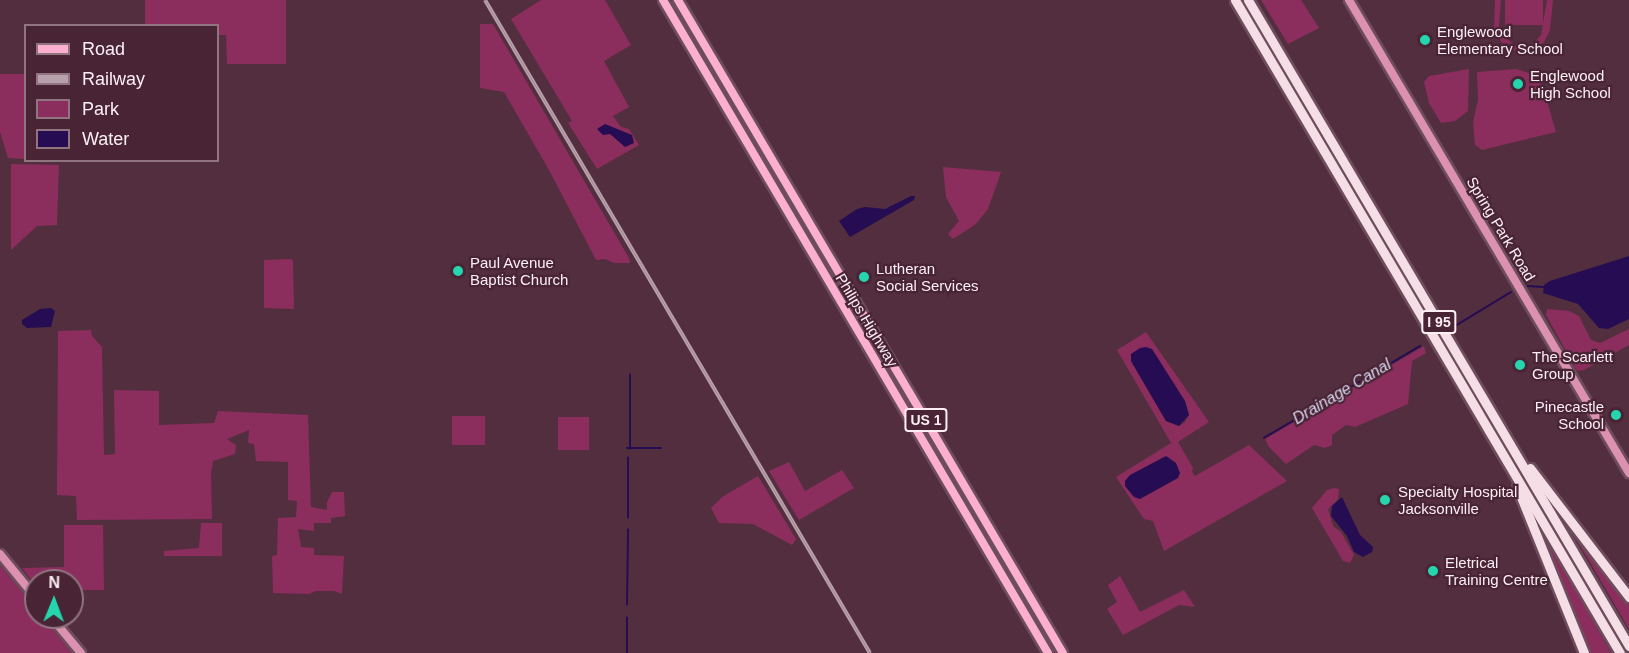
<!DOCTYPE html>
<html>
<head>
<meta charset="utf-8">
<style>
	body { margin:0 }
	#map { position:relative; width:1629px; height:653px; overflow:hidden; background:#532e3f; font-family:Helvetica,sans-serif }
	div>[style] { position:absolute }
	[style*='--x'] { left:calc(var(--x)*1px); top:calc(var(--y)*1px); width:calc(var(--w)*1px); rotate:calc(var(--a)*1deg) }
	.green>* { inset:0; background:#8b2e5d; transform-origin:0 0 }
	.water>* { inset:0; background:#260c52 }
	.stream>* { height:1.5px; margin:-0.75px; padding:0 0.75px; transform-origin:0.75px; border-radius:0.75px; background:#260c52 }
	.roads { filter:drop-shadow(2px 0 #6e4d5c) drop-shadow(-2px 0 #6e4d5c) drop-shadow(0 2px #6e4d5c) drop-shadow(0 -2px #6e4d5c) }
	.secondary>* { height:8px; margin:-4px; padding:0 4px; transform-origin:4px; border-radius:4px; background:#dc91b1 }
	.primary>* { height:8px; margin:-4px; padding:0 4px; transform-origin:4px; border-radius:4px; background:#fcafcf }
	.highway>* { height:9px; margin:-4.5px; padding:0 4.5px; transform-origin:4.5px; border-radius:4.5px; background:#f6dee7 }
	.rail>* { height:4px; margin-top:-2px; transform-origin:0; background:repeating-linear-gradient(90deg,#482434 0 4.5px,#b8a0ab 0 9px); box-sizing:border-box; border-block:2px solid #b8a0ab }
	.dots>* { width:16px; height:16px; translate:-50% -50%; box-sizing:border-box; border:3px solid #482434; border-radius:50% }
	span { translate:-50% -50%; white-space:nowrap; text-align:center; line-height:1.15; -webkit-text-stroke:4.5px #482434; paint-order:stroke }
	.shield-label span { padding:2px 4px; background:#482434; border:2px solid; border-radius:4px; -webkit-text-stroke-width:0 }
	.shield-label { font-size:14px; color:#fdeef4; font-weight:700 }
	.poi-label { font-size:15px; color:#fdeef4 }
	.left { translate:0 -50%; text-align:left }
	.right { translate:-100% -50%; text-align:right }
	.street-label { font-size:15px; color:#fdeef4 }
	.water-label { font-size:16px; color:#d8d4ed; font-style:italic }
	.legend { position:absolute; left:24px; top:24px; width:195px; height:138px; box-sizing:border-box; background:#482434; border:2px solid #907581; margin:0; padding:8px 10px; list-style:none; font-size:18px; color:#fdeef4 }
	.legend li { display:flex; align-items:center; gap:12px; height:30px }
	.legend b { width:30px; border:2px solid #907581 }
	.north { position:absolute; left:24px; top:569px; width:60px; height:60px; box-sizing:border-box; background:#482434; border:2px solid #907581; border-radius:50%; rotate:1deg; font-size:16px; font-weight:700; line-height:24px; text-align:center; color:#fdeef4 }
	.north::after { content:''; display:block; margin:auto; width:21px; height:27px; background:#25d5ae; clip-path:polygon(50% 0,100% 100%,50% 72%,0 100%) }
</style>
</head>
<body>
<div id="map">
	<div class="green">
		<div style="clip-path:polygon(145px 0,286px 0,286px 64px,227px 64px,226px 35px,218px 35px,218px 26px,145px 25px)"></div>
		<div style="clip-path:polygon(541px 0,605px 0,631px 45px,604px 61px,629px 107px,613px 116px,621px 127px,629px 129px,639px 145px,597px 169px,568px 123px,572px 121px,511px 19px)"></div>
		<div style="clip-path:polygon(1261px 0,1301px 0,1319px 28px,1288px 44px)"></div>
		<div style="clip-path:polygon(1495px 0,1501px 0,1499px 25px,1503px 35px,1513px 44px,1523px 46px,1534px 43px,1541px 35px,1547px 0,1553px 0,1550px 30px,1544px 42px,1537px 48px,1524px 52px,1515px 51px,1503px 45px,1494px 29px)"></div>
		<div style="left:1505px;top:0;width:38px;height:25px"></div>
		<div style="clip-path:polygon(480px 24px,493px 24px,629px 258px,630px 263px,614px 263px,605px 259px,596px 260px,549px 170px,504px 92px,480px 88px)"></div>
		<div style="clip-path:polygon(1469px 69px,1468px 111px,1455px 121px,1441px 123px,1429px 103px,1424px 82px,1429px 76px)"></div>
		<div style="clip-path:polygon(1516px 69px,1529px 73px,1542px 84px,1556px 132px,1482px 150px,1475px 145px,1473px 122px,1478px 100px,1477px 72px)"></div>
		<div style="clip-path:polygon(0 74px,25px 74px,25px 159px,8px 158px,0 132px)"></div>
		<div style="clip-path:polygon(11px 164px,59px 165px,57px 225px,37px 226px,11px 250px)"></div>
		<div style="clip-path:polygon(943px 167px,1001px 172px,988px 209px,976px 224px,953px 239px,948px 234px,959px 221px,946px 197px)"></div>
		<div style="clip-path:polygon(291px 259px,293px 261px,294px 309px,264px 308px,264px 260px)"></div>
		<div style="clip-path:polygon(1547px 309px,1569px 311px,1579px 316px,1591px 340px,1600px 343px,1629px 329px,1629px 345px,1584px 370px,1577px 371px,1546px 315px)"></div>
		<div style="clip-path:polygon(91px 330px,92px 336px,102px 347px,104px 455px,115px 454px,114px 390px,159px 391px,159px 425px,214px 423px,218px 411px,308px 415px,311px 507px,327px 510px,327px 502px,332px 492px,344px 492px,345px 516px,331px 518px,331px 523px,314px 523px,314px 531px,298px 529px,301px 547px,314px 548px,314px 555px,344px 556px,342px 594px,334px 591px,316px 591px,309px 594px,273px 593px,272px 556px,277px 555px,278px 518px,296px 517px,297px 501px,288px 500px,288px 462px,256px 461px,254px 444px,248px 443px,249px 430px,227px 439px,236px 445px,235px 454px,213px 461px,211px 473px,212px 519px,77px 520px,76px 496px,57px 495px,58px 331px)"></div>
		<div style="clip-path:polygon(evenodd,1146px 332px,1209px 422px,1178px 442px,1193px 468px,1192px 472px,1195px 476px,1249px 445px,1287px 481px,1164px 551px,1153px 521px,1144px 519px,1116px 477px,1171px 443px,1117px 350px,1146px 332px,1131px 361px,1185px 401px,1189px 415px,1185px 422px,1179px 426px,1166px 421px,1131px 361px)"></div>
		<div style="clip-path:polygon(1424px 346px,1426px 353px,1412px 361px,1408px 404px,1355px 427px,1346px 425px,1332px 435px,1332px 445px,1325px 448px,1314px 445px,1286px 464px,1269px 447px,1265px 439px)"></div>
		<div style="left:452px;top:416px;width:33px;height:29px"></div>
		<div style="left:558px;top:417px;width:31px;height:33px"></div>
		<div style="clip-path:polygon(789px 462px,805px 491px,842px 470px,854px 488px,799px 520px,769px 471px)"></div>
		<div style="clip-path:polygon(758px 476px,796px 539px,792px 545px,753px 524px,719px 523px,711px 508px,722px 497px)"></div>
		<div style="clip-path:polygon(1334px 488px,1339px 489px,1338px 499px,1328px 509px,1333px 526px,1341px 532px,1354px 555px,1350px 563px,1343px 561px,1312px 508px,1327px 490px)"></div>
		<div style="clip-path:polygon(1546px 492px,1629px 600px,1629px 629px,1591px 564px)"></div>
		<div style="clip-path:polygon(201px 523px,222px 523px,222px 556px,164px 556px,164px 551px,199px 548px)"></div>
		<div style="clip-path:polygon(64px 525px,103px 525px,104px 590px,72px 590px,72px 581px,36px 581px,36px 586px,22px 568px,64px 567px)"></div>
		<div style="clip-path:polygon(1539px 531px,1566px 572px,1611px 653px,1586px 653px)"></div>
		<div style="clip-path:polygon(0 565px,36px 609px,36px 617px,42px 617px,72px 653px,0 653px)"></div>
		<div style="clip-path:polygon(1120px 576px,1140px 612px,1184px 590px,1195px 607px,1179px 605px,1123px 635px,1107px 609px,1117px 602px,1108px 585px)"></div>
	</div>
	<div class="water">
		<div style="clip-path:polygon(605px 124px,632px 135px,634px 143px,625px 147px,610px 134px,603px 135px,597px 129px)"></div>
		<div style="clip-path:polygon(911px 196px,915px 196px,914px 200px,850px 237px,839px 221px,857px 209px,865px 207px,885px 209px)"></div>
		<div style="clip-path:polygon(1629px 256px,1629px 319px,1608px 329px,1599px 328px,1578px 304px,1543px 293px,1544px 285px,1550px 281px)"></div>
		<div style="clip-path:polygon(51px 308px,55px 311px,51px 327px,27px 328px,22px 324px,22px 320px,40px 309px)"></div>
		<div style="clip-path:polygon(1146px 347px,1152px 349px,1185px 401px,1189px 415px,1179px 426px,1166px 421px,1131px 361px,1131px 354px,1140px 348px)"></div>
		<div style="clip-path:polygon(1166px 456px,1176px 463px,1180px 473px,1178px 478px,1140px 499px,1134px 497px,1125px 486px,1125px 481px,1130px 475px)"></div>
		<div style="clip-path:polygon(1342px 497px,1360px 535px,1373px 547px,1372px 552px,1363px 557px,1354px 552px,1347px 536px,1331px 516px,1332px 506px)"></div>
	</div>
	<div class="stream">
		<div style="--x:1528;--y:286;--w:15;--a:4"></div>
		<div style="--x:1457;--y:325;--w:63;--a:-31.4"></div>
		<div style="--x:1264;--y:438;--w:181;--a:-30.5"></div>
		<div style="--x:627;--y:448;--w:5;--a:0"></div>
		<div style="--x:633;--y:448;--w:28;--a:0"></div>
		<div style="--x:630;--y:449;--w:74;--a:-90"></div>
		<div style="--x:628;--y:518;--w:60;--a:-90"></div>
		<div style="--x:627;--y:605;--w:75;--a:-89.2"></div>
		<div style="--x:627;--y:653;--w:35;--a:-90"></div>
	</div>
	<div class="roads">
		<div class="secondary">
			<div style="--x:1349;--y:0;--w:550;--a:59.38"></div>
			<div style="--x:0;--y:554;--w:57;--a:50.7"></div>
			<div style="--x:51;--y:617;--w:47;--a:50.2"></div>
		</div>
		<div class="primary">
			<div style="--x:663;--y:0;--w:758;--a:59.48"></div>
			<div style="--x:678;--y:0;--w:758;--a:59.48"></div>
		</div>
		<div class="highway">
			<div style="--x:1235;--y:0;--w:758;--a:59.48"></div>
			<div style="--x:1248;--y:0;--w:750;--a:59.47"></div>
			<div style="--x:1530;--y:468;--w:163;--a:52.5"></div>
			<div style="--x:1517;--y:487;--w:179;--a:68"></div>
		</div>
	</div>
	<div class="rail">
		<div style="--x:485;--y:0;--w:758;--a:59.48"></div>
	</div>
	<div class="dots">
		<div style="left:1425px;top:40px;background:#25d5ae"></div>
		<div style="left:1518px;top:84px;background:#25d5ae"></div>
		<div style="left:458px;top:271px;background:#25d5ae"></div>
		<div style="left:864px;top:277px;background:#25d5ae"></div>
		<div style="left:1520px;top:365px;background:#25d5ae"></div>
		<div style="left:1616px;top:415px;background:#25d5ae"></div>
		<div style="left:1385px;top:500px;background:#25d5ae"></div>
		<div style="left:1433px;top:571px;background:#25d5ae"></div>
	</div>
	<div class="shield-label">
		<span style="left:1439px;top:322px">I 95</span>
		<span style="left:926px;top:420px">US 1</span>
	</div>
	<div class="poi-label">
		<span class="left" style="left:1437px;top:40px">Englewood<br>Elementary School</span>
		<span class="left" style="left:1530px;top:84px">Englewood<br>High School</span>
		<span class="left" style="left:470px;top:271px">Paul Avenue<br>Baptist Church</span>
		<span class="left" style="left:876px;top:277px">Lutheran<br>Social Services</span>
		<span class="left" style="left:1532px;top:365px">The Scarlett<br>Group</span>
		<span class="right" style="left:1604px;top:415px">Pinecastle<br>School</span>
		<span class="left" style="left:1398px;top:500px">Specialty Hospital<br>Jacksonville</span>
		<span class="left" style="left:1445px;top:571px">Eletrical<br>Training Centre</span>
	</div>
	<div class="street-label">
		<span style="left:1501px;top:229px;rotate:59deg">Spring Park Road</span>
		<span style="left:867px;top:320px;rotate:59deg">Philips Highway</span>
	</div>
	<div class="water-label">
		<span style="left:1342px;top:392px;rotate:-31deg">Drainage Canal</span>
	</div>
	<ul class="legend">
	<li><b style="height:8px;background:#fcafcf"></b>Road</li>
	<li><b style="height:8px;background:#b8a0ab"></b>Railway</li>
	<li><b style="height:16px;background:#8b2e5d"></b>Park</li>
	<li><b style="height:16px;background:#260c52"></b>Water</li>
	</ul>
	<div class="north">N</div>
</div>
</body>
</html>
